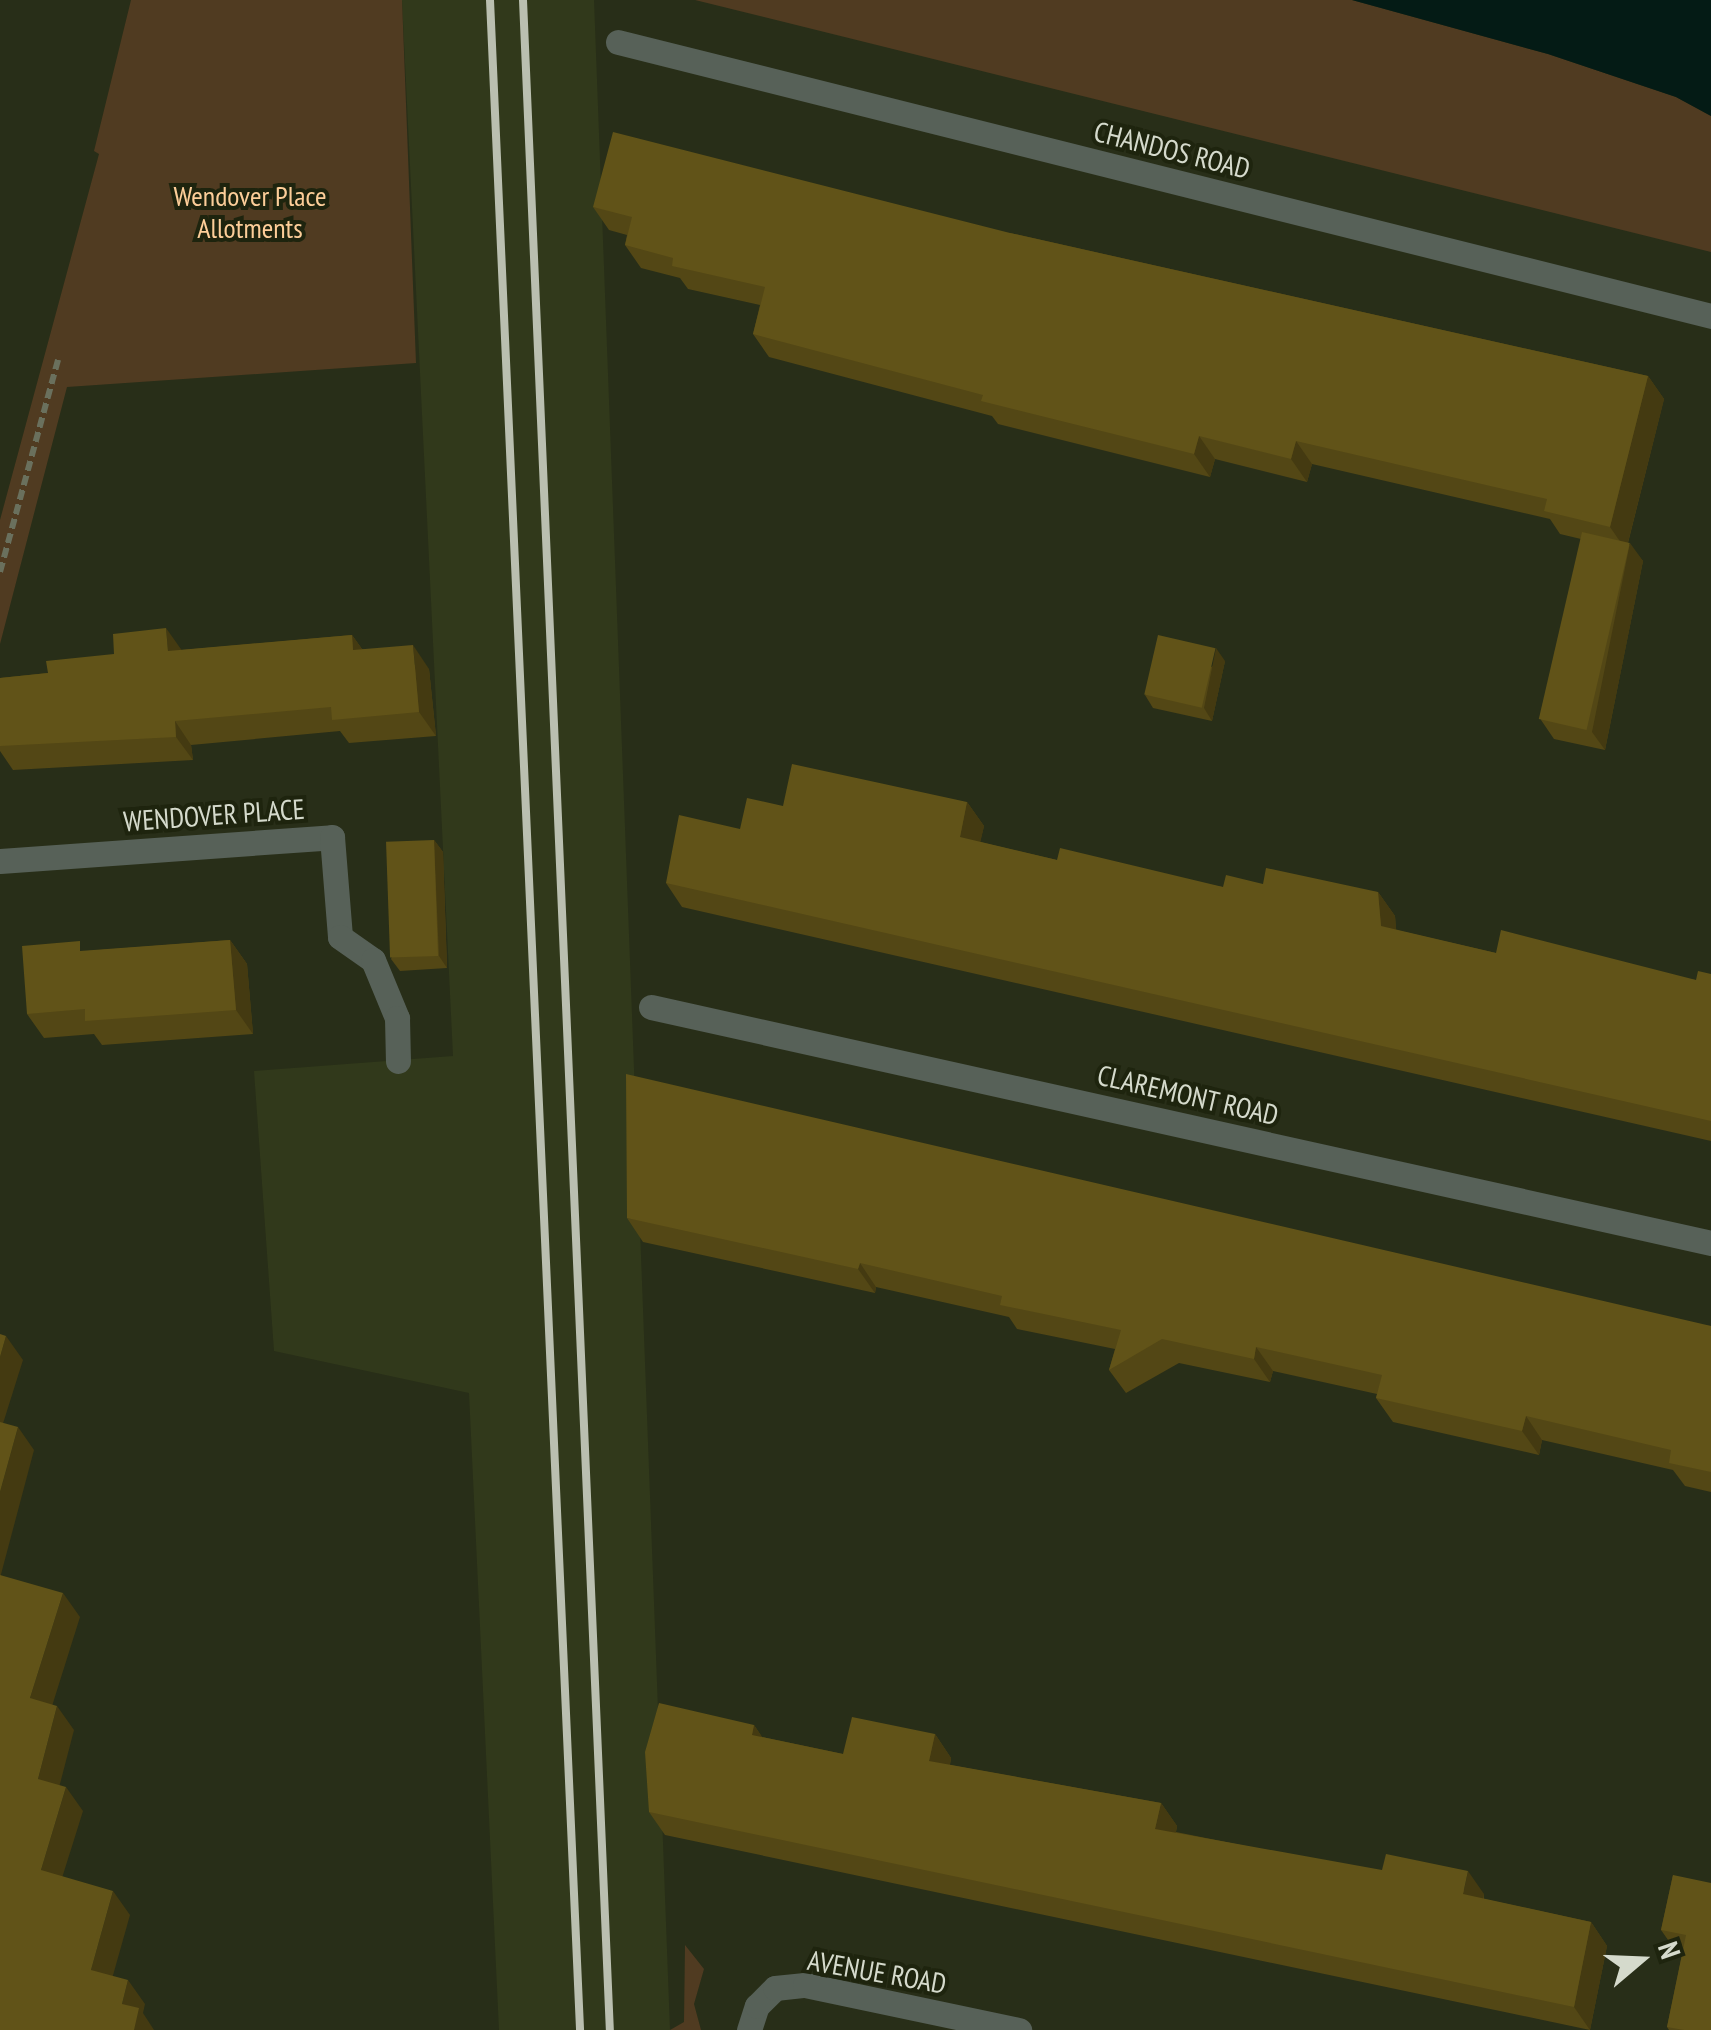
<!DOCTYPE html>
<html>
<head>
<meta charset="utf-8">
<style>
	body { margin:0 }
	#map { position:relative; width:1711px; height:2030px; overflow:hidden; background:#282e18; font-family:"PT Sans Narrow",sans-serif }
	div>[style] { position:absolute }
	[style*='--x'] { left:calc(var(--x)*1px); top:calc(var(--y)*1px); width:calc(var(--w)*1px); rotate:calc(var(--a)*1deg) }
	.built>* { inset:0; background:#31391b }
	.green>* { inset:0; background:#503b21 }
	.water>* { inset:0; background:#041b15 }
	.path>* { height:6px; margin-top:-3px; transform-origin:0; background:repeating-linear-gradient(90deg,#6a705d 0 10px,transparent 0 15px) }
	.minor>* { height:25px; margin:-12.5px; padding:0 12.5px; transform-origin:12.5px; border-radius:12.5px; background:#576158 }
	.rail>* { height:8px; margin:-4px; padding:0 4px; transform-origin:4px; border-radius:4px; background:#babfb0 }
	.wall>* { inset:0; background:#534715 }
	.shaded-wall>* { inset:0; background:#443a11 }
	.building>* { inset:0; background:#615318; transform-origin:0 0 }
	span { translate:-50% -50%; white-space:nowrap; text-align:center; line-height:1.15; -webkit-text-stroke:8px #1e240e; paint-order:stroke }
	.street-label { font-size:28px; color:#d5dacc }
	.park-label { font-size:28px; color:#fdce99 }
	.north { position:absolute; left:1591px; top:1910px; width:100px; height:100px; -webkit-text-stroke:8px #1e240e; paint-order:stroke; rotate:71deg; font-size:28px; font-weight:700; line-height:40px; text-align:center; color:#d5dacc }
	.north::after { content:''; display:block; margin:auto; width:35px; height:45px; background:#d5dacc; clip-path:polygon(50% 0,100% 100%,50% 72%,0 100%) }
</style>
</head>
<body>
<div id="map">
	<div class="built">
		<div style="clip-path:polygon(402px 0,594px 0,670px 2030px,499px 2030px,469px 1393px,274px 1351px,254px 1071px,453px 1056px)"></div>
	</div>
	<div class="green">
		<div style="clip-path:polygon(131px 0,402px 0,416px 363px,67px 387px,0 644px,0 520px,99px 154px,94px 151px)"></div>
		<div style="clip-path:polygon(695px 0,1352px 0,1548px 54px,1676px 97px,1711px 116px,1711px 252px)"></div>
		<div style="clip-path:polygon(685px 1945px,704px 1969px,694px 2004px,701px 2030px,670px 2030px,684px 2022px)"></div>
	</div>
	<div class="water">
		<div style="clip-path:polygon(1352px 0,1711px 0,1711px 116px,1676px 97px,1548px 54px)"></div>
	</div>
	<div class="path">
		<div style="--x:0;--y:572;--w:220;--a:-74.7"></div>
	</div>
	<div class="minor">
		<div style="--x:618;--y:42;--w:1127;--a:14.07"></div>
		<div style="--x:0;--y:861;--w:333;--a:-4.1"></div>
		<div style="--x:332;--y:837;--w:100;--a:85.4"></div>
		<div style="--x:340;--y:937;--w:40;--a:34.9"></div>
		<div style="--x:373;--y:960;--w:63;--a:67.5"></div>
		<div style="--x:397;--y:1018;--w:43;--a:88.7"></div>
		<div style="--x:651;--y:1007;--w:1086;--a:12.55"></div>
		<div style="--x:749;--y:2030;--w:25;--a:-72"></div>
		<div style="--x:757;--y:2006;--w:25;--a:-45"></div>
		<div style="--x:775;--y:1988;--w:30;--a:-6"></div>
		<div style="--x:805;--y:1985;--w:219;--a:11.9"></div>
	</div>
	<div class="rail">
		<div style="--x:490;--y:0;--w:2032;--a:87.46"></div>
		<div style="--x:523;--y:0;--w:2032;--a:87.55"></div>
	</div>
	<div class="wall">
		<div style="clip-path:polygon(593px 207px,1010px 233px,1648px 376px,1664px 399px,1628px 543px,1643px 561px,1605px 750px,1554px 739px,1541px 720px,1581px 539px,1560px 534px,1550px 519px,1312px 464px,1307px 482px,1215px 459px,1210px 477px,998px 424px,992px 416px,769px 357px,753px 334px,760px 305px,688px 289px,680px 278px,641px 268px,625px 245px,627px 235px,609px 230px)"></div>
		<div style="clip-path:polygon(352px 635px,362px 649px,429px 669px,436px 736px,349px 743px,340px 731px,191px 745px,193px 760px,13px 770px,0 751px,0 678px,48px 673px,182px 650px)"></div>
		<div style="clip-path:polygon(1225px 661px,1212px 721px,1153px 708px,1145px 695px)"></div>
		<div style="clip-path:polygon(967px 802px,984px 826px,980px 842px,1057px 860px,1223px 887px,1263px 884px,1378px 892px,1395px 916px,1396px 930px,1496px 953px,1696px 980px,1711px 974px,1711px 1141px,682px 907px,666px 883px,740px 829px,783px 806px)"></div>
		<div style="clip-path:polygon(434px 840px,443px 852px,447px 968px,400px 971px,391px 959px)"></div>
		<div style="clip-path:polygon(230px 940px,247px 964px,253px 1034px,102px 1045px,94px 1034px,44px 1038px,27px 1014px,87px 951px)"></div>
		<div style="clip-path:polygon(627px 1218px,1711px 1326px,1711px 1492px,1685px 1486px,1673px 1470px,1542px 1440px,1539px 1455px,1393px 1422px,1376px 1398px,1377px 1394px,1273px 1371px,1270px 1382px,1179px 1363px,1126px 1393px,1109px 1370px,1115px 1349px,1017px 1329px,1009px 1317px,876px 1287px,875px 1293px,643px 1242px)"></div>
		<div style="clip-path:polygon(754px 1725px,762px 1737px,843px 1754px,935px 1734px,951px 1758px,950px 1765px,1161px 1803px,1177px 1826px,1176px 1832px,1484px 1894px,1484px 1899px,1591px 1922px,1607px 1946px,1590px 2030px,665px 1835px,649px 1812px)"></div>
		<div style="clip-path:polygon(1673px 1875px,1711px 2030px,1669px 2030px,1667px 2027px,1682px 1955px,1678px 1954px,1661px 1930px)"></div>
	</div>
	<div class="shaded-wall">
		<div style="clip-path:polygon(1648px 376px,1664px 399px,1626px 550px,1610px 527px)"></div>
		<div style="clip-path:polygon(1199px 436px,1215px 459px,1210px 477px,1194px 454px)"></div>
		<div style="clip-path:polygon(1296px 441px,1312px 464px,1307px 482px,1291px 459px)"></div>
		<div style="clip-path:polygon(1630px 543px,1643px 561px,1605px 750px,1592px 732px)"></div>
		<div style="clip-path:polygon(166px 628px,183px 652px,168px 651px)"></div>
		<div style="clip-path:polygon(352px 635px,369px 659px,353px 650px)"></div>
		<div style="clip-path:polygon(413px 645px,429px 669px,436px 736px,419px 712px)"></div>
		<div style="clip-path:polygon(1216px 648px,1225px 661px,1212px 721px,1204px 708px)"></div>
		<div style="clip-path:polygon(175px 721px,191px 745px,193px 760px,176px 737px)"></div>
		<div style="clip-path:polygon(967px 802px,984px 826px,976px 861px,960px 837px)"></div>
		<div style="clip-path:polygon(434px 840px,443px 852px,447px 968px,439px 956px)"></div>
		<div style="clip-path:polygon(1378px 892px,1395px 916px,1398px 950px,1381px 926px)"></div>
		<div style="clip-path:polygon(230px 940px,247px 964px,253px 1034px,236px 1010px)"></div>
		<div style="clip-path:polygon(860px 1263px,876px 1287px,875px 1293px,858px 1269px)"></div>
		<div style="clip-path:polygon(6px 1336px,23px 1360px,0 1433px,0 1357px)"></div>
		<div style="clip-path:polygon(1256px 1347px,1273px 1371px,1270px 1382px,1254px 1359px)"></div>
		<div style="clip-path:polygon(1526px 1416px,1542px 1440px,1539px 1455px,1522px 1431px)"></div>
		<div style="clip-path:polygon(18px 1427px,34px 1450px,0 1578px,0 1492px)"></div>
		<div style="clip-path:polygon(63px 1593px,80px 1617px,47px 1722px,30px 1698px)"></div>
		<div style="clip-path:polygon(57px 1706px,74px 1730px,55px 1803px,38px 1779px)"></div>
		<div style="clip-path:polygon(754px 1725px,770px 1749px,752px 1735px)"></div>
		<div style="clip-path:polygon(935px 1734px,951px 1758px,946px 1784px,929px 1761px)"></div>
		<div style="clip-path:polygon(66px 1787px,83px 1811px,57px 1894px,41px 1870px)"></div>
		<div style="clip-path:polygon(1161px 1803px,1177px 1826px,1172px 1852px,1155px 1829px)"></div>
		<div style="clip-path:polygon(1468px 1871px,1484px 1894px,1480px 1918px,1463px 1894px)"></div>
		<div style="clip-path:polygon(113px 1891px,130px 1915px,108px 1993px,91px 1970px)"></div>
		<div style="clip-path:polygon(1591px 1922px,1607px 1946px,1590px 2030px,1574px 2007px)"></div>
		<div style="clip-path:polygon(128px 1980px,145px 2004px,143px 2013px,154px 2030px,134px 2030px,122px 2004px)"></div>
	</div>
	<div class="building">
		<div style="clip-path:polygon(613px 132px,1010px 233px,1648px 376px,1610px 527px,1544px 511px,1547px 499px,1296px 441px,1291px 459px,1199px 436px,1194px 454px,981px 401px,983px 395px,753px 334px,765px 287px,672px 266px,673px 258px,625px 245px,632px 217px,593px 207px)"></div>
		<div style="left:1582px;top:532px;width:49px;height:192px;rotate:13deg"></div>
		<div style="clip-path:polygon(166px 628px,168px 651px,352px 635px,353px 650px,413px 645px,419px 712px,332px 720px,331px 707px,175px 721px,176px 737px,0 746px,0 678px,48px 673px,46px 661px,114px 654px,113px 634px)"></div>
		<div style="left:1158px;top:635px;width:59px;height:61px;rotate:13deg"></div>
		<div style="clip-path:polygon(792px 764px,967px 802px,960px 837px,1057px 860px,1060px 848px,1223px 887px,1226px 875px,1263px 884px,1266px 868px,1378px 892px,1381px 926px,1496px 953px,1501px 930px,1696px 980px,1698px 971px,1711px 974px,1711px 1121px,666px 883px,679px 815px,740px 829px,747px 798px,783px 806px)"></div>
		<div style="left:434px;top:840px;width:116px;height:48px;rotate:88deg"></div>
		<div style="clip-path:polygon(230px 940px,236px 1010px,85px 1021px,85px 1009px,27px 1014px,22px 946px,80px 941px,80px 951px)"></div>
		<div style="clip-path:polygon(626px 1074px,1711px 1326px,1711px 1472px,1669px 1463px,1671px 1450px,1526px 1416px,1522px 1431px,1376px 1398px,1382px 1375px,1256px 1347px,1254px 1359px,1162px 1339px,1109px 1370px,1121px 1330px,1000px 1305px,1002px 1296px,860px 1263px,858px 1269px,627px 1218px)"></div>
		<div style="clip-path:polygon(0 1334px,6px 1336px,0 1357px)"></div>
		<div style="clip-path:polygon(0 1422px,18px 1427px,0 1492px)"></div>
		<div style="clip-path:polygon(0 1575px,63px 1593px,30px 1698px,57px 1706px,38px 1779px,66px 1787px,41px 1870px,113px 1891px,91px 1970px,128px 1980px,122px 2004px,139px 2008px,134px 2030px,0 2030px)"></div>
		<div style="clip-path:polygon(659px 1703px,754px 1725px,752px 1735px,843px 1754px,852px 1717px,935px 1734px,929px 1761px,1161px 1803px,1155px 1829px,1382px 1870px,1386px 1854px,1468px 1871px,1463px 1894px,1591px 1922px,1574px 2007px,649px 1812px,645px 1752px)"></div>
		<div style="clip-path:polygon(1673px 1875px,1711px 1883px,1711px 2030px,1684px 2030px,1667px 2027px,1686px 1935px,1661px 1930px)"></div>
	</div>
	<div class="street-label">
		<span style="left:1172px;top:150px;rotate:14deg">CHANDOS ROAD</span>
		<span style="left:214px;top:815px;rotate:-4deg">WENDOVER PLACE</span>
		<span style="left:1188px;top:1095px;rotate:13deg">CLAREMONT ROAD</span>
		<span style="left:877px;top:1972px;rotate:10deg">AVENUE ROAD</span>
	</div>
	<div class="park-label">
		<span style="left:250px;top:212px">Wendover Place<br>Allotments</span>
	</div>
	<div class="north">N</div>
</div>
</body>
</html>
